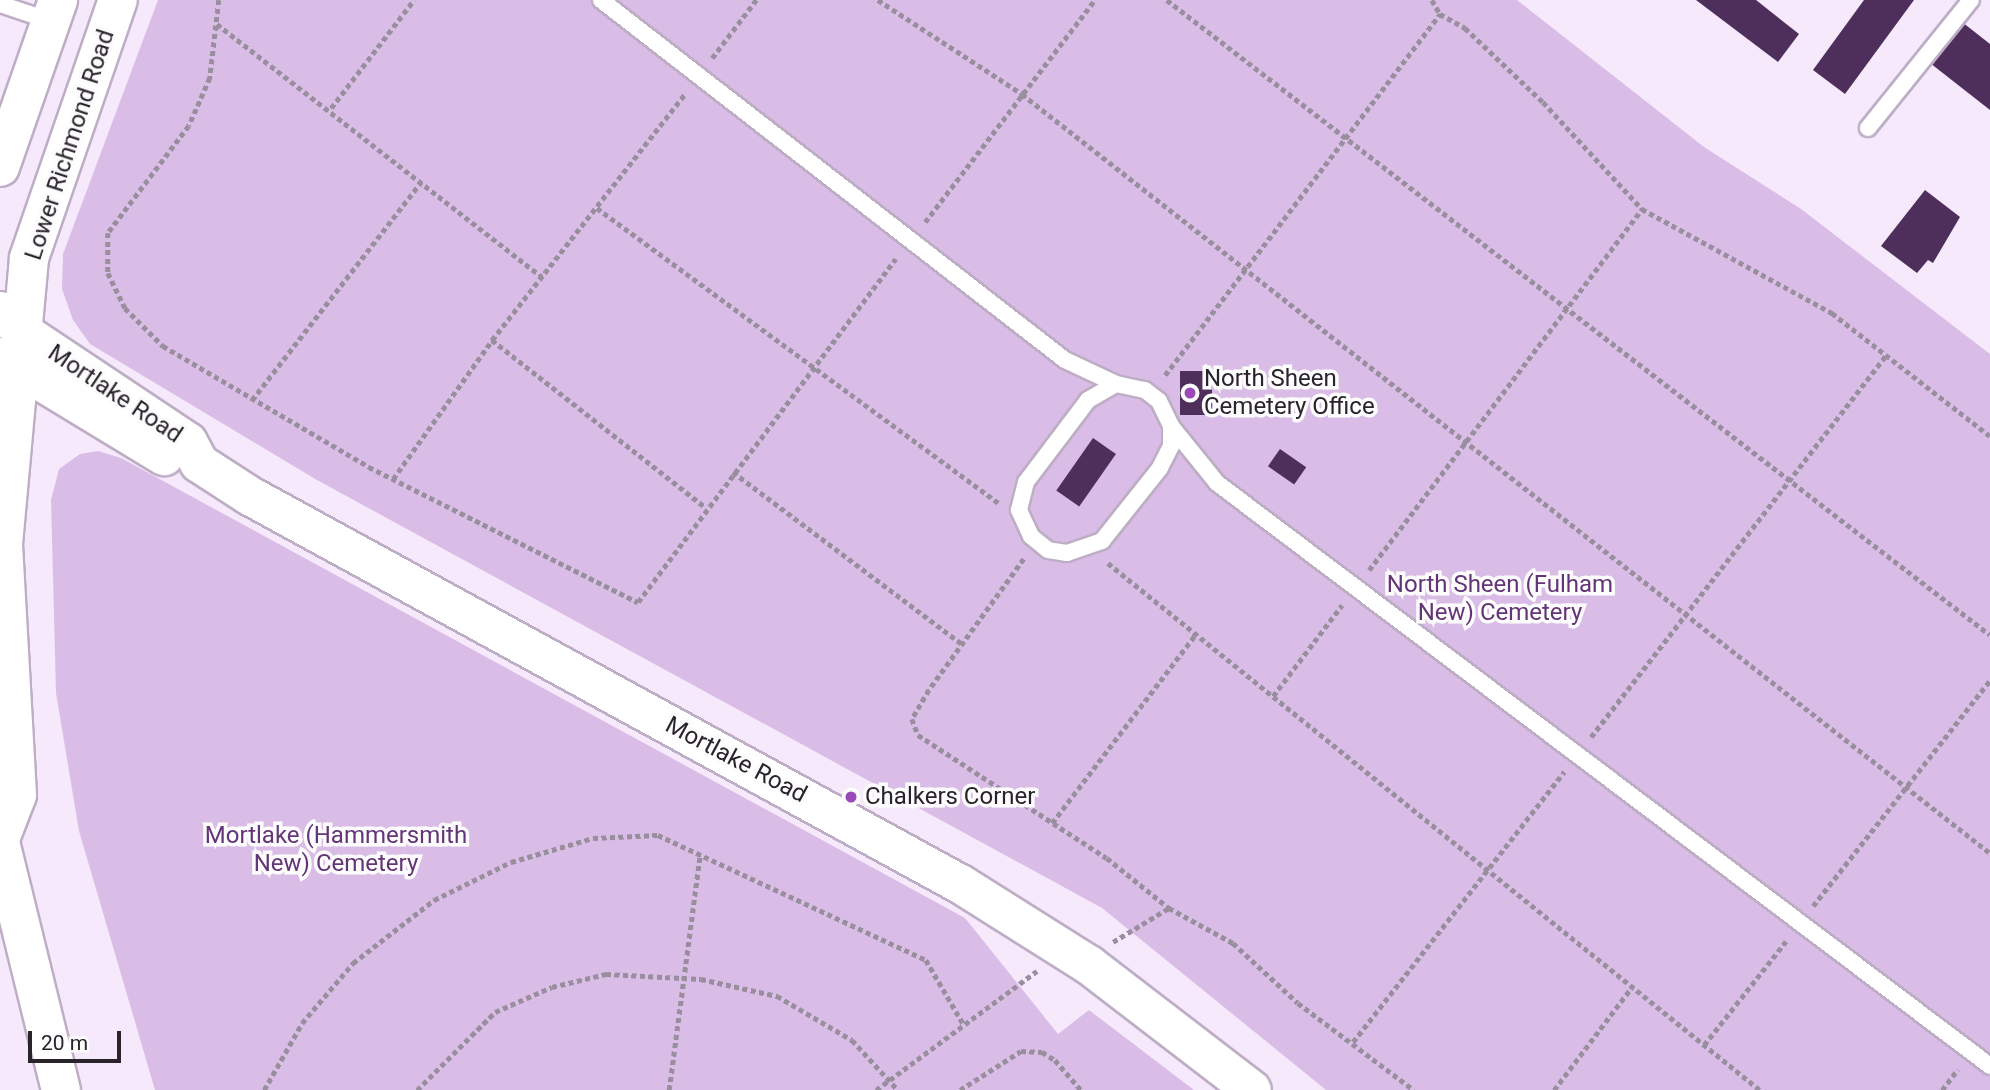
<!DOCTYPE html>
<html>
<head>
<meta charset="utf-8">
<style>
	body { margin:0 }
	#map { position:relative; width:1990px; height:1090px; overflow:hidden; background:#f6e9fc; font-family:Roboto,sans-serif }
	div>[style] { position:absolute }
	[style*='--x'] { left:calc(var(--x)*1px); top:calc(var(--y)*1px); width:calc(var(--w)*1px); rotate:calc(var(--a)*1deg) }
	.green>* { inset:0; background:#dabde7 }
	.building>* { inset:0; background:#4e2e5b; transform-origin:0 0 }
	.path>* { height:4.5px; margin-top:-2.25px; transform-origin:0; background:repeating-linear-gradient(90deg,#988e9d 0 5px,transparent 0 8.5px) }
	.roads { filter:drop-shadow(2px 0 #beaec5) drop-shadow(-2px 0 #beaec5) drop-shadow(0 2px #beaec5) drop-shadow(0 -2px #beaec5) }
	.lane>* { height:16px; margin:-8px; padding:0 8px; transform-origin:8px; border-radius:8px; background:#fff }
	.highway>* { height:38px; margin:-19px; padding:0 19px; transform-origin:19px; border-radius:19px; background:#fff }
	.dots>* { width:19px; height:19px; translate:-50% -50%; box-sizing:border-box; border:4px solid #fcfcfc; border-radius:50% }
	span { translate:-50% -50%; white-space:nowrap; text-align:center; line-height:1.15; -webkit-text-stroke:7px #fcfcfc; paint-order:stroke }
	.street-label { font-size:24px; color:#29232c }
	.poi-label { font-size:24px; color:#29232c }
	.left { translate:0 -50%; text-align:left }
	.park-label { font-size:24px; color:#633576 }
	.scale { position:absolute; left:28px; top:1031px; width:93px; height:32px; box-sizing:border-box; border:4px solid #29232c; border-top:0; padding-left:9px; font-size:21px; line-height:24px; white-space:nowrap; color:#29232c; -webkit-text-stroke:5px #fcfcfc; paint-order:stroke }
</style>
</head>
<body>
<div id="map">
	<div class="green">
		<div style="clip-path:polygon(158px 0,1517px 0,1704px 147px,1801px 209px,1990px 354px,1990px 1090px,1326px 1090px,1102px 908px,317px 480px,90px 344px,73px 320px,62px 289px,63px 254px)"></div>
		<div style="clip-path:polygon(98px 451px,121px 458px,965px 918px,1058px 1034px,1089px 1010px,1194px 1090px,155px 1090px,79px 831px,56px 693px,51px 500px,59px 469px,80px 454px)"></div>
	</div>
	<div class="building">
		<div style="clip-path:polygon(1696px 0,1756px 0,1799px 34px,1778px 62px)"></div>
		<div style="clip-path:polygon(1864px 0,1914px 0,1845px 94px,1813px 70px)"></div>
		<div style="clip-path:polygon(1962px 22px,1990px 44px,1990px 110px,1930px 63px)"></div>
		<div style="clip-path:polygon(1925px 190px,1960px 217px,1933px 263px,1928px 260px,1917px 273px,1881px 246px)"></div>
		<div style="left:1180px;top:371px;width:32px;height:44px"></div>
		<div style="left:1093px;top:438px;width:28px;height:64px;rotate:35deg"></div>
		<div style="left:1280px;top:449px;width:32px;height:21px;rotate:35deg"></div>
	</div>
	<div class="path">
		<div style="--x:219;--y:0;--w:79;--a:96.6"></div>
		<div style="--x:210;--y:78;--w:52;--a:113.6"></div>
		<div style="--x:189;--y:126;--w:134;--a:127.1"></div>
		<div style="--x:108;--y:233;--w:40;--a:90"></div>
		<div style="--x:108;--y:273;--w:39;--a:64"></div>
		<div style="--x:125;--y:308;--w:54;--a:45"></div>
		<div style="--x:163;--y:346;--w:239;--a:30.4"></div>
		<div style="--x:369;--y:467;--w:301;--a:26.7"></div>
		<div style="--x:638;--y:602;--w:429;--a:-53.1"></div>
		<div style="--x:878;--y:0;--w:172;--a:33.1"></div>
		<div style="--x:1022;--y:94;--w:1230;--a:38.1"></div>
		<div style="--x:1167;--y:0;--w:1039;--a:37.65"></div>
		<div style="--x:1432;--y:0;--w:16;--a:60"></div>
		<div style="--x:1440;--y:14;--w:29;--a:29"></div>
		<div style="--x:1465;--y:28;--w:108;--a:43.5"></div>
		<div style="--x:1543;--y:102;--w:146;--a:47.2"></div>
		<div style="--x:1642;--y:209;--w:217;--a:28.7"></div>
		<div style="--x:1832;--y:313;--w:200;--a:37.9"></div>
		<div style="--x:217;--y:24;--w:412;--a:37.9"></div>
		<div style="--x:712;--y:58;--w:73;--a:-52.8"></div>
		<div style="--x:331;--y:108;--w:136;--a:-52.5"></div>
		<div style="--x:597;--y:208;--w:498;--a:36.3"></div>
		<div style="--x:925;--y:222;--w:280;--a:-52.6"></div>
		<div style="--x:492;--y:340;--w:272;--a:38.1"></div>
		<div style="--x:1165;--y:375;--w:454;--a:-52.7"></div>
		<div style="--x:252;--y:400;--w:276;--a:-52.2"></div>
		<div style="--x:733;--y:472;--w:286;--a:36.9"></div>
		<div style="--x:393;--y:479;--w:171;--a:-54.5"></div>
		<div style="--x:492;--y:340;--w:314;--a:-51.9"></div>
		<div style="--x:1024;--y:559;--w:162;--a:125.9"></div>
		<div style="--x:929;--y:690;--w:34;--a:120"></div>
		<div style="--x:912;--y:719;--w:17;--a:69"></div>
		<div style="--x:918;--y:735;--w:225;--a:33.1"></div>
		<div style="--x:1107;--y:858;--w:80;--a:38.9"></div>
		<div style="--x:1169;--y:908;--w:73;--a:28.7"></div>
		<div style="--x:1233;--y:943;--w:88;--a:42.7"></div>
		<div style="--x:1298;--y:1003;--w:145;--a:36.9"></div>
		<div style="--x:1108;--y:563;--w:838;--a:38.95"></div>
		<div style="--x:1369;--y:570;--w:453;--a:-52.9"></div>
		<div style="--x:1273;--y:696;--w:114;--a:-52.8"></div>
		<div style="--x:1591;--y:737;--w:482;--a:-52.3"></div>
		<div style="--x:1052;--y:823;--w:238;--a:-52.7"></div>
		<div style="--x:1813;--y:906;--w:287;--a:-51.9"></div>
		<div style="--x:1113;--y:942;--w:66;--a:-31.3"></div>
		<div style="--x:1353;--y:1042;--w:343;--a:-52"></div>
		<div style="--x:1704;--y:1045;--w:132;--a:-51.7"></div>
		<div style="--x:264;--y:1090;--w:77;--a:-60.4"></div>
		<div style="--x:302;--y:1023;--w:79;--a:-49.6"></div>
		<div style="--x:353;--y:963;--w:103;--a:-37.9"></div>
		<div style="--x:434;--y:900;--w:86;--a:-26.3"></div>
		<div style="--x:511;--y:862;--w:85;--a:-16.3"></div>
		<div style="--x:593;--y:838;--w:65;--a:-2.6"></div>
		<div style="--x:658;--y:835;--w:296;--a:25"></div>
		<div style="--x:926;--y:960;--w:75;--a:59.7"></div>
		<div style="--x:417;--y:1090;--w:110;--a:-45"></div>
		<div style="--x:495;--y:1012;--w:62;--a:-23.7"></div>
		<div style="--x:552;--y:987;--w:56;--a:-13.5"></div>
		<div style="--x:606;--y:974;--w:95;--a:3"></div>
		<div style="--x:701;--y:979;--w:78;--a:12.6"></div>
		<div style="--x:777;--y:996;--w:87;--a:30.4"></div>
		<div style="--x:852;--y:1040;--w:68;--a:47.4"></div>
		<div style="--x:669;--y:1090;--w:237;--a:-82.5"></div>
		<div style="--x:876;--y:1090;--w:200;--a:-36.5"></div>
		<div style="--x:960;--y:1090;--w:72;--a:-32.6"></div>
		<div style="--x:1021;--y:1051;--w:21;--a:3"></div>
		<div style="--x:1042;--y:1052;--w:15;--a:32"></div>
		<div style="--x:1055;--y:1060;--w:40;--a:49"></div>
		<div style="--x:1554;--y:1090;--w:129;--a:-52.9"></div>
		<div style="--x:1942;--y:1090;--w:26;--a:-53"></div>
	</div>
	<div class="roads">
		<div class="lane">
			<div style="--x:601;--y:0;--w:587;--a:37.81"></div>
			<div style="--x:1065;--y:360;--w:56;--a:25.2"></div>
			<div style="--x:0;--y:4;--w:54;--a:18.4"></div>
			<div style="--x:1868;--y:128;--w:164;--a:-51.2"></div>
			<div style="--x:1116;--y:384;--w:30;--a:12"></div>
			<div style="--x:1145;--y:390;--w:18;--a:38"></div>
			<div style="--x:1159;--y:401;--w:28;--a:64"></div>
			<div style="--x:1171;--y:426;--w:20;--a:90"></div>
			<div style="--x:1171;--y:446;--w:25;--a:117"></div>
			<div style="--x:1160;--y:468;--w:93;--a:128.5"></div>
			<div style="--x:1102;--y:541;--w:37;--a:161"></div>
			<div style="--x:1067;--y:553;--w:19;--a:-171"></div>
			<div style="--x:1048;--y:550;--w:22;--a:-141"></div>
			<div style="--x:1031;--y:536;--w:29;--a:-115"></div>
			<div style="--x:1019;--y:510;--w:29;--a:-76"></div>
			<div style="--x:1026;--y:482;--w:103;--a:-52.9"></div>
			<div style="--x:1088;--y:400;--w:32;--a:-30"></div>
			<div style="--x:1171;--y:426;--w:73;--a:51.1"></div>
			<div style="--x:1217;--y:483;--w:968;--a:37.02"></div>
		</div>
		<div class="highway">
			<div style="--x:0;--y:167;--w:177;--a:-70.8"></div>
			<div style="--x:0;--y:311;--w:31;--a:42"></div>
			<div style="--x:23;--y:332;--w:198;--a:33.7"></div>
			<div style="--x:188;--y:442;--w:24;--a:62"></div>
			<div style="--x:199;--y:463;--w:61;--a:32.9"></div>
			<div style="--x:250;--y:496;--w:811;--a:28.65"></div>
			<div style="--x:962;--y:885;--w:150;--a:32.2"></div>
			<div style="--x:1089;--y:965;--w:205;--a:37.5"></div>
			<div style="--x:1;--y:357;--w:191;--a:31.3"></div>
			<div style="--x:0;--y:839;--w:47;--a:-68.9"></div>
			<div style="--x:17;--y:795;--w:251;--a:-93.2"></div>
			<div style="--x:3;--y:544;--w:287;--a:-84.8"></div>
			<div style="--x:29;--y:258;--w:273;--a:-71"></div>
			<div style="--x:0;--y:842;--w:255;--a:76.2"></div>
		</div>
	</div>
	<div class="dots">
		<div style="left:1190px;top:393px;background:#9a49b9"></div>
		<div style="left:851px;top:797px;background:#9a49b9"></div>
	</div>
	<div class="street-label">
		<span style="left:70px;top:145px;rotate:-72deg">Lower Richmond Road</span>
		<span style="left:115px;top:394px;rotate:34deg">Mortlake Road</span>
		<span style="left:736px;top:760px;rotate:28deg">Mortlake Road</span>
	</div>
	<div class="poi-label">
		<span class="left" style="left:1204px;top:393px">North Sheen<br>Cemetery Office</span>
		<span class="left" style="left:865px;top:797px">Chalkers Corner</span>
	</div>
	<div class="park-label">
		<span style="left:1500px;top:599px">North Sheen (Fulham<br>New) Cemetery</span>
		<span style="left:336px;top:850px">Mortlake (Hammersmith<br>New) Cemetery</span>
	</div>
	<div class="scale">20 m</div>
</div>
</body>
</html>
